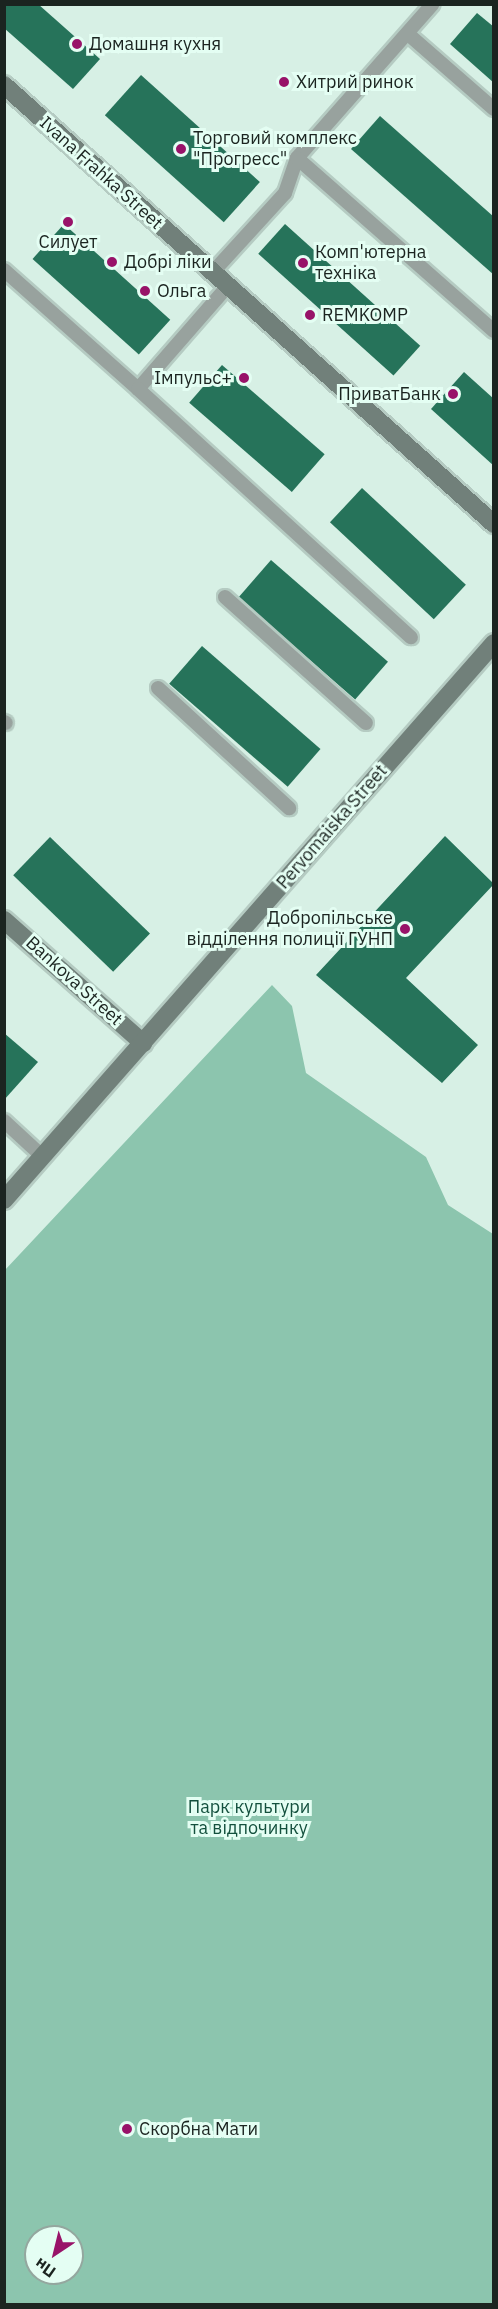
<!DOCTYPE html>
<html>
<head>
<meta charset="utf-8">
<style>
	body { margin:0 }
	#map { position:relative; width:498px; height:2309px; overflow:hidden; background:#d7f0e5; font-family:"IBM Plex Sans",sans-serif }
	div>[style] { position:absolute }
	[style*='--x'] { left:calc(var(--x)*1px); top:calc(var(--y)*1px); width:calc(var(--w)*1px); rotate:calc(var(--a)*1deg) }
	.green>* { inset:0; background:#8cc5ae }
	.building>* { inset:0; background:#26735a; transform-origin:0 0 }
	.roads { filter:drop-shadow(2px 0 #b5cbc2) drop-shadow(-2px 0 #b5cbc2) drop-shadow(0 2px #b5cbc2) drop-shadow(0 -2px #b5cbc2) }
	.lane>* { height:14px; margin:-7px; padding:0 7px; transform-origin:7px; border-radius:7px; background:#98a29e }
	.secondary>* { height:18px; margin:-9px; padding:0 9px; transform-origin:9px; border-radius:9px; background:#71807a }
	.dots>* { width:16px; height:16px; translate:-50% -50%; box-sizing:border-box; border:3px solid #e4fef3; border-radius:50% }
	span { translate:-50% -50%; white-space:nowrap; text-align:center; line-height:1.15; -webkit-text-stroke:6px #e4fef3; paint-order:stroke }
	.poi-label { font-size:18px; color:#1b2420 }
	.left { translate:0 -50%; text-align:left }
	.right { translate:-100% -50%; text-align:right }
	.street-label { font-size:18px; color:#1b2420 }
	.park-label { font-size:18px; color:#13503d }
	.frame { position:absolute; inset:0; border:6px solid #1b2420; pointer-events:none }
	.north { position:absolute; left:24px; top:2225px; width:60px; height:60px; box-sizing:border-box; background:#e4fef3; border:2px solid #94a79f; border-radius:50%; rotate:215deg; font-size:16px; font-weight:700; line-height:24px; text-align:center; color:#1b2420 }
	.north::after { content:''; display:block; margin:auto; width:21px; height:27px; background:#981369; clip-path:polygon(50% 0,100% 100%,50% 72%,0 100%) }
</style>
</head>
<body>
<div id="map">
	<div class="green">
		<div style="clip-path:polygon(evenodd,272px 985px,292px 1006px,306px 1073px,426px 1157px,448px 1205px,493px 1234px,493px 2304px,5px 2304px,5px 1270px,272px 985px,36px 2237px,72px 2237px,72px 2273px,36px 2273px,36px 2237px)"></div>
	</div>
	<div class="building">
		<div style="clip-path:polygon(4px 4px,38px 4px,100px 59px,73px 89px,4px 28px)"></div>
		<div style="clip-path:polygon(477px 13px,494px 27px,494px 83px,450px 44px)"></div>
		<div style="left:141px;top:75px;width:160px;height:54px;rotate:42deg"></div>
		<div style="clip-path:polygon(380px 116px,494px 217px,494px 275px,351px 149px)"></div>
		<div style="left:64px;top:224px;width:143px;height:47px;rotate:42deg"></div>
		<div style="left:285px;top:224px;width:182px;height:40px;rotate:42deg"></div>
		<div style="left:222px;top:365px;width:136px;height:50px;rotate:41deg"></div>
		<div style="clip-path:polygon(464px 372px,494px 399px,494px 466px,431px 409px)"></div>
		<div style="left:362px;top:488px;width:142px;height:47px;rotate:43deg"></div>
		<div style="left:271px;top:560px;width:155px;height:50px;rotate:41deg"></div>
		<div style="left:202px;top:646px;width:157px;height:50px;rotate:41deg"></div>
		<div style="clip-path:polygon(445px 836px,494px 884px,406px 978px,478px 1045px,442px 1083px,316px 975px)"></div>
		<div style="left:50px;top:837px;width:139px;height:53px;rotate:44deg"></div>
		<div style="clip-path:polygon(4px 1033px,38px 1062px,4px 1100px)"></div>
	</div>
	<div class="roads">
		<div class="lane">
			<div style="--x:408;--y:34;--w:114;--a:41.1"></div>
			<div style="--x:297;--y:158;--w:205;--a:-48.6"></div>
			<div style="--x:4;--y:270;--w:179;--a:41.6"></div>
			<div style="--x:138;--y:389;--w:135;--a:-48.9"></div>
			<div style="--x:212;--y:273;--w:108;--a:-47.6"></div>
			<div style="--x:285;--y:193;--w:37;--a:-71"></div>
			<div style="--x:297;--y:158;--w:262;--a:41.3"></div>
			<div style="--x:138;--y:389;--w:369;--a:42.3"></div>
			<div style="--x:225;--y:597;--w:189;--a:41.8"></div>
			<div style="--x:158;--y:688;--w:178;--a:42.5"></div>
			<div style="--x:4;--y:722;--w:2;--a:27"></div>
			<div style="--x:4;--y:1121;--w:53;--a:42.7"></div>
		</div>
		<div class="secondary">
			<div style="--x:4;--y:85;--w:658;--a:41.86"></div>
			<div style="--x:4;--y:920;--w:186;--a:41.5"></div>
			<div style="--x:4;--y:1200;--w:742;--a:-48.66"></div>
		</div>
	</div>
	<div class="dots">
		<div style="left:77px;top:44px;background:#981369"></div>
		<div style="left:284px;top:82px;background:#981369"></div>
		<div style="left:181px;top:149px;background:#981369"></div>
		<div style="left:68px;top:222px;background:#981369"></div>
		<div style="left:112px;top:262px;background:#981369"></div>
		<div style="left:303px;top:263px;background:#981369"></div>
		<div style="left:145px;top:291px;background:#981369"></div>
		<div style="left:310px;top:315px;background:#981369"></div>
		<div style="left:244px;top:378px;background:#981369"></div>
		<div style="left:453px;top:394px;background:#981369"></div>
		<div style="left:405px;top:929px;background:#981369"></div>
		<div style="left:127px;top:2129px;background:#981369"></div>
	</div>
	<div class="poi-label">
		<span class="left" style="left:89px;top:44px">Домашня кухня</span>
		<span class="left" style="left:296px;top:82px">Хитрий ринок</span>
		<span class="left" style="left:193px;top:149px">Торговий комплекс<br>"Прогресс"</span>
		<span style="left:68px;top:242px">Силует</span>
		<span class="left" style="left:315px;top:263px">Комп'ютерна<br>техніка</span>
		<span class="left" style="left:124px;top:262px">Добрі ліки</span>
		<span class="left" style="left:157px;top:291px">Ольга</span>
		<span class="left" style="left:322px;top:315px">REMKOMP</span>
		<span class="right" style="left:232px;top:378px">Імпульс+</span>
		<span class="right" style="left:441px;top:394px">ПриватБанк</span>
		<span class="right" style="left:393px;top:929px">Добропільське<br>відділення полиції ГУНП</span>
		<span class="left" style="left:139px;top:2129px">Скорбна Мати</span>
	</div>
	<div class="street-label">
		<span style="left:101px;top:173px;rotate:42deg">Ivana Frahka Street</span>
		<span style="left:332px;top:827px;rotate:-49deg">Pervomaiska Street</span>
		<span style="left:74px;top:981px;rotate:42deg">Bankova Street</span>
	</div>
	<div class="park-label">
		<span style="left:249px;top:1818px">Парк культури<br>та відпочинку</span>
	</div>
	<div class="frame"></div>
	<div class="north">Пн</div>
</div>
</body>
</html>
